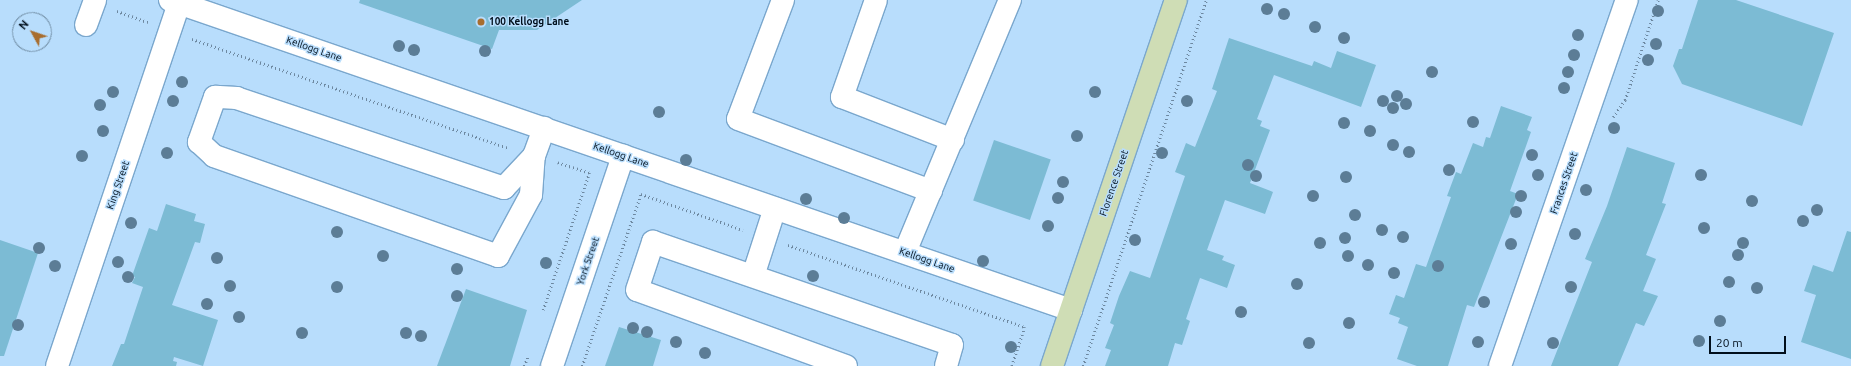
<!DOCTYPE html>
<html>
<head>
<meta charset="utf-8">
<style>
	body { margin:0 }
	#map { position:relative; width:1851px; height:366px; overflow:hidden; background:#b8ddfc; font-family:Ubuntu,sans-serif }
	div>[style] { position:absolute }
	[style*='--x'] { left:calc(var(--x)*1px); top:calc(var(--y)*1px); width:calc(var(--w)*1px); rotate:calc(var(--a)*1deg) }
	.building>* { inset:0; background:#7cbbd4; transform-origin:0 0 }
	.path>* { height:2.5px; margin-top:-1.25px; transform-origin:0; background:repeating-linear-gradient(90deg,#6d88a0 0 1px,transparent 0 4px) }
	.roads { filter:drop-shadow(1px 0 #7aa7cd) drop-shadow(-1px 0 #7aa7cd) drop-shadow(0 1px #7aa7cd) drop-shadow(0 -1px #7aa7cd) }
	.minor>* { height:22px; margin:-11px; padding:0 11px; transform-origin:11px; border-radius:11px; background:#fff }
	.major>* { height:22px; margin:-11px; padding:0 11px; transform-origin:11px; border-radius:11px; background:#cfddb5 }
	.trees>* { width:12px; height:12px; margin:-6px; border-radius:50%; background:#5c7d96 }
	.dots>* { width:11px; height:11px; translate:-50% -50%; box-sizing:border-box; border:2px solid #b8ddfc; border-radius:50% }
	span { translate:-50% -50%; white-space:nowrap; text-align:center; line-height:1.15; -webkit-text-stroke:3px #b8ddfc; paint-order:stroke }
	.poi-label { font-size:10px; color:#010f1c; font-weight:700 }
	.left { translate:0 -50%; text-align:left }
	.street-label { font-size:10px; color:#010f1c }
	.north { position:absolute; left:12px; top:12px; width:40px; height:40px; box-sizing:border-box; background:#b8ddfc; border:1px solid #6f8ba2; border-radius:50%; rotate:310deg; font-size:11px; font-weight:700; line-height:16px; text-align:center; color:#010f1c }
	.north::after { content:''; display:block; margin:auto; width:14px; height:18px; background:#a86d2e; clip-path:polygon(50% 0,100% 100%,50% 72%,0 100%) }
	.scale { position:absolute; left:1709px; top:336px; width:77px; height:18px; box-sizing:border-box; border:2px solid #010f1c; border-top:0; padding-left:5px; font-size:12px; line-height:14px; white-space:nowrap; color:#010f1c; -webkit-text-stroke:3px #b8ddfc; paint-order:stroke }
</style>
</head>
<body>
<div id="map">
	<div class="building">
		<div style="clip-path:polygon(360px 0,582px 0,537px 30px,499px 30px,492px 49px,359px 3px)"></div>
		<div style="clip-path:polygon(1698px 0,1736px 0,1834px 33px,1802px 126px,1682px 84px,1673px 66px,1679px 49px,1682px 49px)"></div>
		<div style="clip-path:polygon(1229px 38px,1312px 66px,1314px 61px,1331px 68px,1337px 51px,1376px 65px,1361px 107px,1274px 75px,1257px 119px,1262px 121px,1260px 126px,1270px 130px,1250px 183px,1273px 192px,1265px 214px,1225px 200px,1207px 250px,1224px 256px,1222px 260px,1235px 265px,1227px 288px,1200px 278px,1186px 319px,1190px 321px,1182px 345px,1175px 343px,1168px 366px,1105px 366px,1111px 350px,1105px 348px,1114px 325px,1110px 323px,1119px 296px,1130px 271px,1150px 278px,1185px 176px,1175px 172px,1186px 143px,1195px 147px,1217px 91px,1212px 89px)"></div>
		<div style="clip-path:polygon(1501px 106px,1532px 117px,1527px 130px,1531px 132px,1510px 191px,1518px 194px,1474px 307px,1467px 305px,1448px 366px,1417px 366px,1397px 359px,1408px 327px,1398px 323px,1400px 318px,1389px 314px,1396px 295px,1404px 298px,1416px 264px,1426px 267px,1451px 197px,1447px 196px,1456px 172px,1461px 174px,1473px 143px,1483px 147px,1486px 137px,1490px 138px)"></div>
		<div style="left:994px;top:140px;width:60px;height:64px;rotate:19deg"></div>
		<div style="clip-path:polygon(1627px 147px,1675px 163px,1662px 203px,1666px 204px,1646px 255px,1656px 259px,1643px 291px,1658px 296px,1644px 326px,1636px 323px,1618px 366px,1551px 366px,1592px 262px,1585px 259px,1607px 206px)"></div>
		<div style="clip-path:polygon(166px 204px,196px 214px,194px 221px,205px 224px,200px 243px,195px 242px,172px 305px,218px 320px,203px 366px,174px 357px,173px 361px,177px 362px,176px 366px,112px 366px,121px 344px,124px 344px,143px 287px,132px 283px,135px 277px,132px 276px,149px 228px,157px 231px)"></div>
		<div style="clip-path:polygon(1847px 231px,1851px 232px,1851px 359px,1801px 342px,1816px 295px,1804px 291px,1813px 265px,1833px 272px)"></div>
		<div style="clip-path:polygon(0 240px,38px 253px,4px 356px,0 356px)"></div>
		<div style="clip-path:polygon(466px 289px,527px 310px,510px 366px,437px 366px)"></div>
		<div style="clip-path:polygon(619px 327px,661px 340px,653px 366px,605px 366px)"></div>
	</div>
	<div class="path">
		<div style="--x:117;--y:11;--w:33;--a:20"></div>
		<div style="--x:192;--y:39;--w:335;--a:19"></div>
		<div style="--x:1613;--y:117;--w:21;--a:-55"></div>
		<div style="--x:1625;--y:100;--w:105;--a:-71.7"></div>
		<div style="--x:788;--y:245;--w:251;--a:19.1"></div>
		<div style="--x:1025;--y:327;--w:41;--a:108.4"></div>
		<div style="--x:543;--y:310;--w:145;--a:-71.4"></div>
		<div style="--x:589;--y:173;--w:33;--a:-162"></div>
		<div style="--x:524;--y:366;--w:11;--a:-68"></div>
		<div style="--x:582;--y:366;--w:182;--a:-71.1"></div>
		<div style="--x:641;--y:194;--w:108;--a:19.4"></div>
		<div style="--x:1083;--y:366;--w:386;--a:-71.4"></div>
	</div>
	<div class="roads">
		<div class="minor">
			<div style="--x:170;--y:0;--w:953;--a:18.99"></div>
			<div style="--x:783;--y:0;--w:127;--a:110.7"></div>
			<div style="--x:738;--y:119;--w:206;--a:20.5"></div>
			<div style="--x:876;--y:0;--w:103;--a:109.3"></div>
			<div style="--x:842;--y:97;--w:119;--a:21.2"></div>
			<div style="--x:86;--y:25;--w:27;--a:-70"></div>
			<div style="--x:534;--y:156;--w:44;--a:133.2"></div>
			<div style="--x:504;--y:188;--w:282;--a:-161.4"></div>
			<div style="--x:237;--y:98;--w:22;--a:-177"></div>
			<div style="--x:215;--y:97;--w:48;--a:109.6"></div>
			<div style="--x:199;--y:142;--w:21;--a:43"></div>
			<div style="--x:214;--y:156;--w:301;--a:19.4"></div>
			<div style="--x:498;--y:256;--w:69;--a:-61.6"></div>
			<div style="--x:531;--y:195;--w:39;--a:-86"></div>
			<div style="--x:534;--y:156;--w:30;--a:-70"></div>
			<div style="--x:905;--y:252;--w:273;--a:-67.4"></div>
			<div style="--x:753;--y:276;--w:71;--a:-72.1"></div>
			<div style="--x:57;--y:366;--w:383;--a:-71.4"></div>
			<div style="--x:552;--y:366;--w:222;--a:-71.3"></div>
			<div style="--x:846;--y:366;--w:222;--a:-160"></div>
			<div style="--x:637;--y:290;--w:51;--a:-71.6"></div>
			<div style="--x:653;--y:242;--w:316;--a:19"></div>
			<div style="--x:952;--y:345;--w:22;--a:106"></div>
			<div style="--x:1500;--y:366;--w:387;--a:-70.9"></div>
		</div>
		<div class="major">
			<div style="--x:1052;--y:366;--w:386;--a:-71.3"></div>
		</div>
	</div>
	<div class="trees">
		<div style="left:1267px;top:9px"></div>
		<div style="left:1658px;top:11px"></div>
		<div style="left:1284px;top:14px"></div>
		<div style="left:1315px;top:27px"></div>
		<div style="left:1578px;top:35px"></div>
		<div style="left:1344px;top:38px"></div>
		<div style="left:1656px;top:44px"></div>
		<div style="left:399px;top:46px"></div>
		<div style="left:414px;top:50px"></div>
		<div style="left:485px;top:51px"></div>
		<div style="left:1574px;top:55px"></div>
		<div style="left:1648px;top:60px"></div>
		<div style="left:1432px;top:72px"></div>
		<div style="left:1568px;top:72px"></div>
		<div style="left:182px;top:82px"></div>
		<div style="left:1564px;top:88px"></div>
		<div style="left:113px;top:92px"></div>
		<div style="left:1095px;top:92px"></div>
		<div style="left:1397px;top:96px"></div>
		<div style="left:173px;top:101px"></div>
		<div style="left:1187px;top:101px"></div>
		<div style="left:1383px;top:101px"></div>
		<div style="left:1406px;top:104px"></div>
		<div style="left:100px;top:105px"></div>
		<div style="left:1393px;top:108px"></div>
		<div style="left:659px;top:112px"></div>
		<div style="left:1473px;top:122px"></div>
		<div style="left:1344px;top:123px"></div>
		<div style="left:1614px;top:128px"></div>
		<div style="left:103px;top:131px"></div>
		<div style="left:1370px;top:131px"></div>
		<div style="left:1077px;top:136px"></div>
		<div style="left:1393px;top:145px"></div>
		<div style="left:1409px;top:152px"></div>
		<div style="left:167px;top:153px"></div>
		<div style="left:1162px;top:153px"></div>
		<div style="left:1532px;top:155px"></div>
		<div style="left:82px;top:156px"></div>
		<div style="left:686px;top:160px"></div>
		<div style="left:1248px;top:165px"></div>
		<div style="left:1449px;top:170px"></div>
		<div style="left:1538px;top:175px"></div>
		<div style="left:1701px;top:175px"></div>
		<div style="left:1256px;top:176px"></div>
		<div style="left:1346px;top:177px"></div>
		<div style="left:1063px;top:182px"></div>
		<div style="left:1586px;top:190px"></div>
		<div style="left:1313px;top:196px"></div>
		<div style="left:1521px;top:196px"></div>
		<div style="left:1058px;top:198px"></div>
		<div style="left:806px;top:199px"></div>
		<div style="left:1752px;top:201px"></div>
		<div style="left:1817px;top:210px"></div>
		<div style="left:1516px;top:212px"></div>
		<div style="left:1355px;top:215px"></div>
		<div style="left:844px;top:218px"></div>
		<div style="left:1803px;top:221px"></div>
		<div style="left:131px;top:223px"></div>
		<div style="left:1048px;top:226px"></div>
		<div style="left:1704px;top:228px"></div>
		<div style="left:1382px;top:230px"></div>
		<div style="left:337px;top:232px"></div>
		<div style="left:1575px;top:234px"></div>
		<div style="left:1403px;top:237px"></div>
		<div style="left:1345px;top:238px"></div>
		<div style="left:1135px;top:240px"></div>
		<div style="left:1320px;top:243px"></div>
		<div style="left:1743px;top:243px"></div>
		<div style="left:1511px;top:244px"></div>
		<div style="left:39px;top:248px"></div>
		<div style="left:1738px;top:255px"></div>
		<div style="left:383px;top:256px"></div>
		<div style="left:1348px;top:256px"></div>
		<div style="left:217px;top:258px"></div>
		<div style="left:983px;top:261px"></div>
		<div style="left:118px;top:262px"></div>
		<div style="left:546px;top:263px"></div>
		<div style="left:1368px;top:265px"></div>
		<div style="left:55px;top:266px"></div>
		<div style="left:1438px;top:266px"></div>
		<div style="left:457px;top:269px"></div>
		<div style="left:1394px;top:273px"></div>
		<div style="left:813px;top:276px"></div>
		<div style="left:128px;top:277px"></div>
		<div style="left:1729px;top:282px"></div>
		<div style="left:1297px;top:284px"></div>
		<div style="left:230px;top:286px"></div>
		<div style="left:337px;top:287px"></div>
		<div style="left:1571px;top:287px"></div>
		<div style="left:1757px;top:288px"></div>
		<div style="left:457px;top:296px"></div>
		<div style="left:1484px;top:302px"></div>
		<div style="left:207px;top:304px"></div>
		<div style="left:1241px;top:312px"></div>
		<div style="left:239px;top:317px"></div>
		<div style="left:1720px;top:321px"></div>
		<div style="left:1349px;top:323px"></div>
		<div style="left:18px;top:325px"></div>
		<div style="left:633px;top:328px"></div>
		<div style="left:647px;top:332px"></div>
		<div style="left:302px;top:333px"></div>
		<div style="left:406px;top:333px"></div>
		<div style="left:421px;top:336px"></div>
		<div style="left:1699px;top:341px"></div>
		<div style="left:676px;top:342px"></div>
		<div style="left:1478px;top:342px"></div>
		<div style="left:1309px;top:343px"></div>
		<div style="left:1553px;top:343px"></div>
		<div style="left:1011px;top:347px"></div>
		<div style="left:705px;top:353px"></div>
	</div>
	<div class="dots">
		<div style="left:481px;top:22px;background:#a86d2e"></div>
	</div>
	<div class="poi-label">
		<span class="left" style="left:489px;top:22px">100 Kellogg Lane</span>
	</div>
	<div class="street-label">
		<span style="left:314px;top:49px;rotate:19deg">Kellogg Lane</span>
		<span style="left:621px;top:155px;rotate:19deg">Kellogg Lane</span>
		<span style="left:1114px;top:183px;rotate:-71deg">Florence Street</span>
		<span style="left:1564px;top:183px;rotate:-71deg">Frances Street</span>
		<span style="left:118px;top:185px;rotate:-71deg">King Street</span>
		<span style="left:927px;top:260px;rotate:19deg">Kellogg Lane</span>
		<span style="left:588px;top:261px;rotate:-71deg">York Street</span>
	</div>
	<div class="north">N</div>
	<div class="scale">20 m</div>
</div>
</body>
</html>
